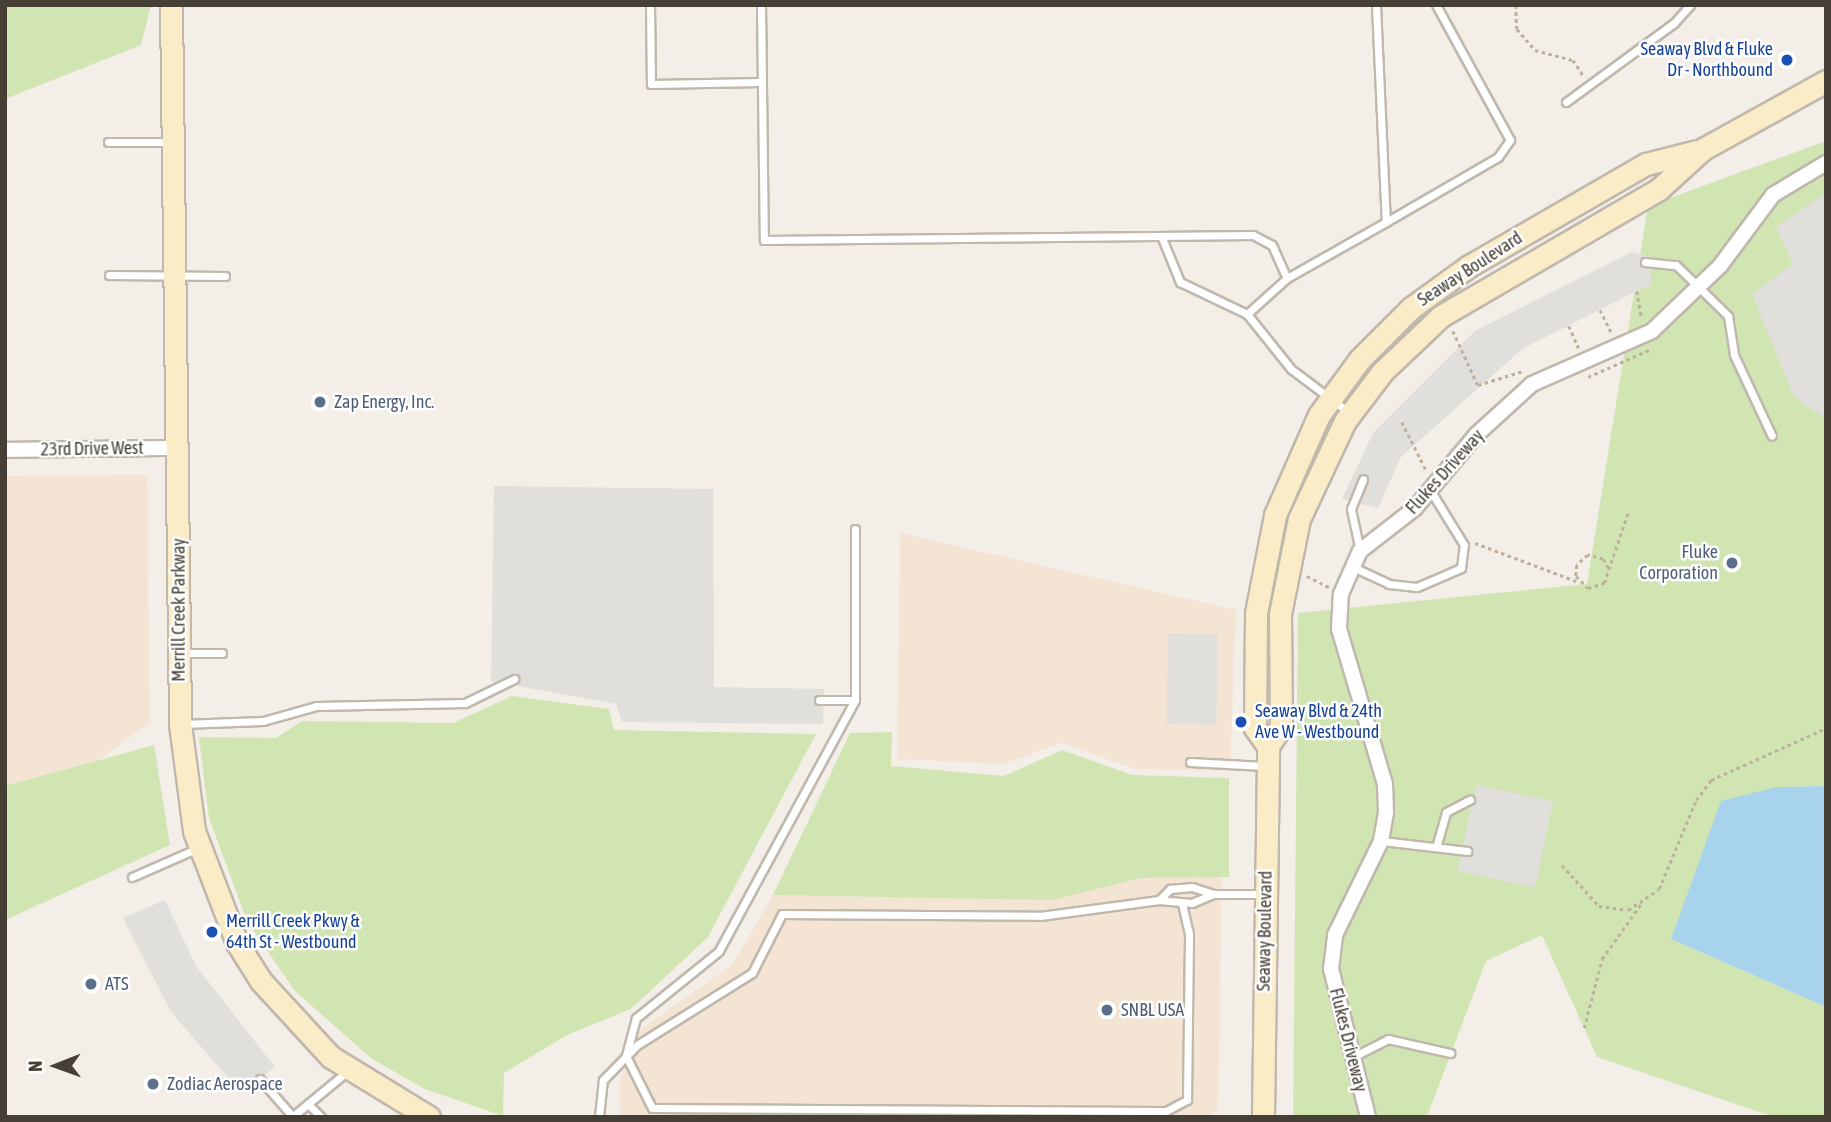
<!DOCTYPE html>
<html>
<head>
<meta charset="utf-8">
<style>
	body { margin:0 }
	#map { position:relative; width:1831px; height:1122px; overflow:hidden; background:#f3eee7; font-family:"Asap Condensed",sans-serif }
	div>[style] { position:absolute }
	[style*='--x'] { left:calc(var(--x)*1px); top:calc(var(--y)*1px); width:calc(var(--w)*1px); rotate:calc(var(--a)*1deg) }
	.commercial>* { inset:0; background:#f3e4d3 }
	.green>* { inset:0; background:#d1e5b2 }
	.parking>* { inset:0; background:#e1dfdc; transform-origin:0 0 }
	.water>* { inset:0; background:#a7d4ec }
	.path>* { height:2.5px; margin-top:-1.25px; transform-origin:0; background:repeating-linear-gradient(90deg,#beb09c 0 3.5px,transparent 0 7px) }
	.roads { filter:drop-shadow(2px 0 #c0b8ad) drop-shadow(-2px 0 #c0b8ad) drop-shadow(0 2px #c0b8ad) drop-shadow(0 -2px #c0b8ad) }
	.lane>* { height:7px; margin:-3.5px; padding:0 3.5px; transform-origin:3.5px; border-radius:3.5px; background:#fff }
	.street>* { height:14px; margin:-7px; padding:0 7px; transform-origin:7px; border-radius:7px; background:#fff }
	.secondary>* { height:21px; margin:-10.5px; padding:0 10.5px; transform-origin:10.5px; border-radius:10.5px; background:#fbecc8 }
	.dots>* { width:19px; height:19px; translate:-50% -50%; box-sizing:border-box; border:4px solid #fff; border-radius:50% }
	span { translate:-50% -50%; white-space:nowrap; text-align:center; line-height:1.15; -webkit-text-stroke:5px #fff; paint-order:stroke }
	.transit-label { font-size:18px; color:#164399 }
	.right { translate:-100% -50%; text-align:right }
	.left { translate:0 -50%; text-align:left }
	.street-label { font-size:18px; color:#453f36 }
	.service-label { font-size:18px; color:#4e5e75 }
	.frame { position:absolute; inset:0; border:7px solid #453f36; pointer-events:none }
	.north { position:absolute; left:21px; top:1031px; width:70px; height:70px; -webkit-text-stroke:5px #fff; paint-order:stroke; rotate:269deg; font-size:19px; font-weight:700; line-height:28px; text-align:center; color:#453f36 }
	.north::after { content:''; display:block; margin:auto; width:24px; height:32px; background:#453f36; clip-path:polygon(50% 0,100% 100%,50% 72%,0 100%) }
</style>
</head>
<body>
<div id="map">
	<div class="commercial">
		<div style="clip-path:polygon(147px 475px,150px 722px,41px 803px,5px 798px,5px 476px)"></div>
		<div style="clip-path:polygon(900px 533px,1236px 610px,1230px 771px,1135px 769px,1061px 743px,1003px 764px,897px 759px)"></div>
		<div style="clip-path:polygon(1222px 877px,1218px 1110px,1205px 1117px,621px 1117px,620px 1080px,638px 1031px,732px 965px,773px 895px,1053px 900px,1141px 878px)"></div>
	</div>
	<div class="green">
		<div style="clip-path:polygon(5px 5px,151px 5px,141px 45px,5px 99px)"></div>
		<div style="clip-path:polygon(1826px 141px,1826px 786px,1777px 787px,1671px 939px,1826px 1007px,1826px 1117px,1774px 1117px,1597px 1057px,1542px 935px,1486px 961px,1427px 1117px,1293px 1117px,1298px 613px,1587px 584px,1648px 206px)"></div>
		<div style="clip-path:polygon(512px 696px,609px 709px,614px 730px,816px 734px,708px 937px,631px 1009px,567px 1035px,504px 1073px,503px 1116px,425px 1089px,372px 1059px,295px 991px,247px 921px,209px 818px,199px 737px,276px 738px,302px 721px,453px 723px)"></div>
		<div style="clip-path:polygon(892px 732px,891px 766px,1004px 776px,1062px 750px,1132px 775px,1229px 778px,1229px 877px,1141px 878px,1053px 900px,773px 895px,850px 733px)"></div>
		<div style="clip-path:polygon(154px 745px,170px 845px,5px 920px,5px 786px)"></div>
	</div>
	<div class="parking">
		<div style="clip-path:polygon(1826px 193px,1826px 419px,1794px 397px,1752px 294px,1793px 264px,1776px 227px)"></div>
		<div style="clip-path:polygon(1632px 252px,1650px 257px,1651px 284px,1522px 349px,1401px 457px,1378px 508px,1342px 499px,1373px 433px,1475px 331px)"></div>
		<div style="clip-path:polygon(494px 486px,713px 489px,714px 687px,824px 689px,823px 724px,622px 722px,616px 704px,491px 681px)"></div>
		<div style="left:1168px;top:633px;width:50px;height:91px;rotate:1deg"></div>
		<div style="left:1476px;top:785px;width:79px;height:88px;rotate:12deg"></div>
		<div style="clip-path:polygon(165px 900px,196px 966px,275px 1067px,242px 1094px,171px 1012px,123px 918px)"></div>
	</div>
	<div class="water">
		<div style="clip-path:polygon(1826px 786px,1826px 1007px,1671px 939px,1721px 801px,1777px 787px)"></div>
	</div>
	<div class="path">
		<div style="--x:1516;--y:5;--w:24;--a:88"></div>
		<div style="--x:1517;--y:29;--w:28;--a:49"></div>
		<div style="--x:1535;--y:50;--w:39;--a:15"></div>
		<div style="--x:1573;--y:60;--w:18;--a:56"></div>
		<div style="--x:1637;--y:291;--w:28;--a:80"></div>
		<div style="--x:1600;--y:310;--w:25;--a:63"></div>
		<div style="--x:1569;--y:326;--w:24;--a:66"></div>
		<div style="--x:1453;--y:331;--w:60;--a:65.2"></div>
		<div style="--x:1478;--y:385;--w:47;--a:-17.3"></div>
		<div style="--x:1588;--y:377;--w:67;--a:-23.9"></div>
		<div style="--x:1402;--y:422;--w:56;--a:63.4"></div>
		<div style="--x:1475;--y:543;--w:108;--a:20.6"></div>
		<div style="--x:1608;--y:568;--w:10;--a:-119"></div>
		<div style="--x:1603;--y:559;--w:16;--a:-165"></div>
		<div style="--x:1588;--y:555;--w:15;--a:138"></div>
		<div style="--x:1577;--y:565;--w:11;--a:95"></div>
		<div style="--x:1576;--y:576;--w:17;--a:45"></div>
		<div style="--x:1588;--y:588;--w:17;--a:-17"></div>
		<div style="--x:1604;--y:583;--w:74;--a:-71.1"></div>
		<div style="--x:1307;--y:576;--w:25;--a:27"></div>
		<div style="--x:1562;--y:865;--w:55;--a:47.9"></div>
		<div style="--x:1599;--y:906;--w:29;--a:8"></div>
		<div style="--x:1628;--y:910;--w:37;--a:-34"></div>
		<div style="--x:1659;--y:889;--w:96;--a:-67.4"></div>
		<div style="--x:1696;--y:800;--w:25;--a:-53"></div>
		<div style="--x:1711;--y:780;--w:126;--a:-24.3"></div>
		<div style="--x:1584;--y:1028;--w:71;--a:-75.4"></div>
		<div style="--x:1602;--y:959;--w:67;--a:-54.7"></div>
	</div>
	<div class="roads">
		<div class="lane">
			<div style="--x:650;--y:5;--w:79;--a:89.3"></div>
			<div style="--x:651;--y:84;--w:111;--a:-1"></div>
			<div style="--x:761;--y:5;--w:235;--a:89.3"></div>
			<div style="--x:764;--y:240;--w:489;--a:-0.6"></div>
			<div style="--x:1253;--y:235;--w:21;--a:28"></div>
			<div style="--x:1272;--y:245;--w:36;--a:66"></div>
			<div style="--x:1287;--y:278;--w:54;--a:138"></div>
			<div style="--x:1247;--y:314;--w:70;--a:51.3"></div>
			<div style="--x:1291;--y:369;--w:70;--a:36.9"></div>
			<div style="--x:1376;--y:5;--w:217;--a:87.4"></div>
			<div style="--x:1386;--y:222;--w:129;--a:-30.1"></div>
			<div style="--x:1498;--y:157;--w:21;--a:-55"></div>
			<div style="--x:1510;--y:140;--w:154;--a:-118.7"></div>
			<div style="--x:1566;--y:102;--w:134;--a:-36.2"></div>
			<div style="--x:1674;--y:23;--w:24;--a:-48"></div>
			<div style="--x:108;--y:142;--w:63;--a:0"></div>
			<div style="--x:1162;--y:238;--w:48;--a:67.8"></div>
			<div style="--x:1180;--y:282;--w:74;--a:25.5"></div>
			<div style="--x:1645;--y:262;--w:31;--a:6"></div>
			<div style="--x:1676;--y:265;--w:73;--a:44.4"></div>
			<div style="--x:1728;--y:316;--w:39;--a:81"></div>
			<div style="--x:1734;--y:355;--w:89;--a:64.9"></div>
			<div style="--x:109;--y:275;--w:116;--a:0.5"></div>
			<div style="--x:1287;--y:278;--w:114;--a:-29.5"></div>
			<div style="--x:855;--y:529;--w:171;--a:90"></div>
			<div style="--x:855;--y:700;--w:285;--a:118.5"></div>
			<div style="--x:719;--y:951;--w:107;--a:141.1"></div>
			<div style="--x:636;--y:1018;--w:39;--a:105"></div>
			<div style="--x:626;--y:1056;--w:58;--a:63.4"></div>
			<div style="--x:652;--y:1108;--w:514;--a:0.33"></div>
			<div style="--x:1166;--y:1111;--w:24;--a:-28"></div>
			<div style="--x:1187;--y:1100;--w:166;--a:-89.3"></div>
			<div style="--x:1189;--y:934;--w:31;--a:-103"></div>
			<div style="--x:1360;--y:551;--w:43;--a:-102.1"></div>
			<div style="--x:1351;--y:509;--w:32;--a:-68"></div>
			<div style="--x:1353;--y:567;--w:40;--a:25"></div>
			<div style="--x:1389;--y:584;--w:28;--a:6"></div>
			<div style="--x:1417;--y:587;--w:48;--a:-23.4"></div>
			<div style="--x:1461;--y:568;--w:23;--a:-83"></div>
			<div style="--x:1464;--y:545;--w:65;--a:-121.7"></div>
			<div style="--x:180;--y:653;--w:42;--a:0"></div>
			<div style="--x:819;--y:700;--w:36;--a:0"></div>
			<div style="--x:181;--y:724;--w:82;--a:-2.1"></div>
			<div style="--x:263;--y:721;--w:55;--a:-15.8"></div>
			<div style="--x:316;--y:706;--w:149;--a:-1.2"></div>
			<div style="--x:465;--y:703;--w:55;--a:-26.1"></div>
			<div style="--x:1190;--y:762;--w:74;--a:3.1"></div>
			<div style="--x:1382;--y:841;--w:86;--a:6.7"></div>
			<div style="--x:1437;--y:844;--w:33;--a:-74"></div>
			<div style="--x:1446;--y:812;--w:27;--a:-27"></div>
			<div style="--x:132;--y:877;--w:72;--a:-23.7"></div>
			<div style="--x:1192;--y:887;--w:22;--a:18"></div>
			<div style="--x:1213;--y:894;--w:23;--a:157"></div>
			<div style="--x:1192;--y:903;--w:33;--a:-175"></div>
			<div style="--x:1159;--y:900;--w:16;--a:-45"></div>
			<div style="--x:1170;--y:889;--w:22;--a:-5"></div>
			<div style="--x:1213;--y:894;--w:52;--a:0"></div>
			<div style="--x:1351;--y:1058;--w:42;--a:-27.2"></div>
			<div style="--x:1388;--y:1039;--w:64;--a:12.7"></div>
			<div style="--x:260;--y:1079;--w:50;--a:49"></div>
			<div style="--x:308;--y:1104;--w:18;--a:45"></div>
			<div style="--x:293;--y:1116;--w:72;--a:-39.4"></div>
			<div style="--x:599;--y:1117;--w:37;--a:-84"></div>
			<div style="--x:603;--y:1080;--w:49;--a:-45.8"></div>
			<div style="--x:637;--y:1045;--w:136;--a:-32.1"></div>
			<div style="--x:752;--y:973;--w:66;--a:-63"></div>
			<div style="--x:782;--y:914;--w:258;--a:0.4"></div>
			<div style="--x:1040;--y:916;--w:120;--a:-7.7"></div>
		</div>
		<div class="street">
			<div style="--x:5;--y:450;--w:173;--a:-0.7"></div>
			<div style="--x:1368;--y:1117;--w:153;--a:-104"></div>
			<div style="--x:1331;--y:969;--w:34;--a:-83"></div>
			<div style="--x:1335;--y:935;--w:105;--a:-63.9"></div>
			<div style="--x:1381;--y:841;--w:29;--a:-80"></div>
			<div style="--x:1386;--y:812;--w:28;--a:-92"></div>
			<div style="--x:1385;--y:784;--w:162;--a:-106.5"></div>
			<div style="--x:1339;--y:629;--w:35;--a:-87"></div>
			<div style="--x:1341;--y:594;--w:47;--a:-66.2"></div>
			<div style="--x:1360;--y:551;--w:70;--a:-38"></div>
			<div style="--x:1415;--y:508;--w:95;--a:-50.1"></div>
			<div style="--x:1476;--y:435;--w:76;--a:-42.3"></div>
			<div style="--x:1532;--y:384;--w:131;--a:-23.8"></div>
			<div style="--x:1652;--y:331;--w:94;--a:-43.7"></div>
			<div style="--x:1720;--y:266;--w:89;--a:-53.3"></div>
			<div style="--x:1773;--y:195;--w:62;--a:-31.1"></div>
		</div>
		<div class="secondary">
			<div style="--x:171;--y:5;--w:719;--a:89.28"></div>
			<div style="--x:180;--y:724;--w:108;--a:82.5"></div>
			<div style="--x:194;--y:831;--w:120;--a:69"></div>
			<div style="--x:237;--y:943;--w:45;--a:57.7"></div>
			<div style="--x:261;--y:981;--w:103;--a:47.4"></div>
			<div style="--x:331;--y:1057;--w:115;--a:31.5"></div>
			<div style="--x:1268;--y:746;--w:22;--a:-126"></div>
			<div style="--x:1255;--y:728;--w:115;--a:-89.5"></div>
			<div style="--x:1256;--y:613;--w:100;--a:-79"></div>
			<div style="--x:1275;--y:515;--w:109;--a:-66.3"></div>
			<div style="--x:1319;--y:415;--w:69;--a:-53.8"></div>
			<div style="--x:1360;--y:359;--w:72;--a:-45"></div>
			<div style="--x:1411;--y:308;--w:72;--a:-35.9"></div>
			<div style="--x:1469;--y:266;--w:204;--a:-30"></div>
			<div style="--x:1646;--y:164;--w:53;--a:-14.3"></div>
			<div style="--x:1263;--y:1117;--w:371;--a:-89.2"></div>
			<div style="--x:1268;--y:746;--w:23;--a:-56"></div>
			<div style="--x:1281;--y:727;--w:113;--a:-90.5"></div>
			<div style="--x:1280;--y:614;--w:97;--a:-78.7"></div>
			<div style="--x:1299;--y:519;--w:108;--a:-64.9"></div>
			<div style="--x:1345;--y:421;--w:61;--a:-52.9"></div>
			<div style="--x:1382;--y:372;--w:81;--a:-43.5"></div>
			<div style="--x:1441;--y:316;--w:252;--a:-30.2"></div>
			<div style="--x:1659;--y:189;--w:59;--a:-42.3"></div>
			<div style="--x:1703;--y:149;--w:141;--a:-28.9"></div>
		</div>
	</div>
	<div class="dots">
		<div style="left:1787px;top:60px;background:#1a4fb4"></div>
		<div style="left:320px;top:402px;background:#5c6f8a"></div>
		<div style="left:1732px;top:563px;background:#5c6f8a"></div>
		<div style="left:1241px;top:722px;background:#1a4fb4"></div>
		<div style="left:212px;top:932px;background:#1a4fb4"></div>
		<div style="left:91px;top:984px;background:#5c6f8a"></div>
		<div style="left:1107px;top:1010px;background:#5c6f8a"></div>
		<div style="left:153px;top:1084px;background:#5c6f8a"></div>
	</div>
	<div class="transit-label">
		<span class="right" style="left:1773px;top:60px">Seaway Blvd &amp; Fluke<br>Dr - Northbound</span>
		<span class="left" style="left:1255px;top:722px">Seaway Blvd &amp; 24th<br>Ave W - Westbound</span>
		<span class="left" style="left:226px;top:932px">Merrill Creek Pkwy &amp;<br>64th St - Westbound</span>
	</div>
	<div class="street-label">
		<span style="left:1470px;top:269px;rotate:-33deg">Seaway Boulevard</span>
		<span style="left:92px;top:449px;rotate:-1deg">23rd Drive West</span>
		<span style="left:1445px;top:472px;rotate:-48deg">Flukes Driveway</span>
		<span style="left:179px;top:610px;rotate:-90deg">Merrill Creek Parkway</span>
		<span style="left:1265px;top:931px;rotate:-89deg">Seaway Boulevard</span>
		<span style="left:1348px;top:1040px;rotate:76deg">Flukes Driveway</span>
	</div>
	<div class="service-label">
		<span class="left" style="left:334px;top:402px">Zap Energy, Inc.</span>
		<span class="right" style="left:1718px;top:563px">Fluke<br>Corporation</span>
		<span class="left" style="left:105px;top:984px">ATS</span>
		<span class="left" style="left:1121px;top:1010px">SNBL USA</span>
		<span class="left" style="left:167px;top:1084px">Zodiac Aerospace</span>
	</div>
	<div class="frame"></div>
	<div class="north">N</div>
</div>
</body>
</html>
